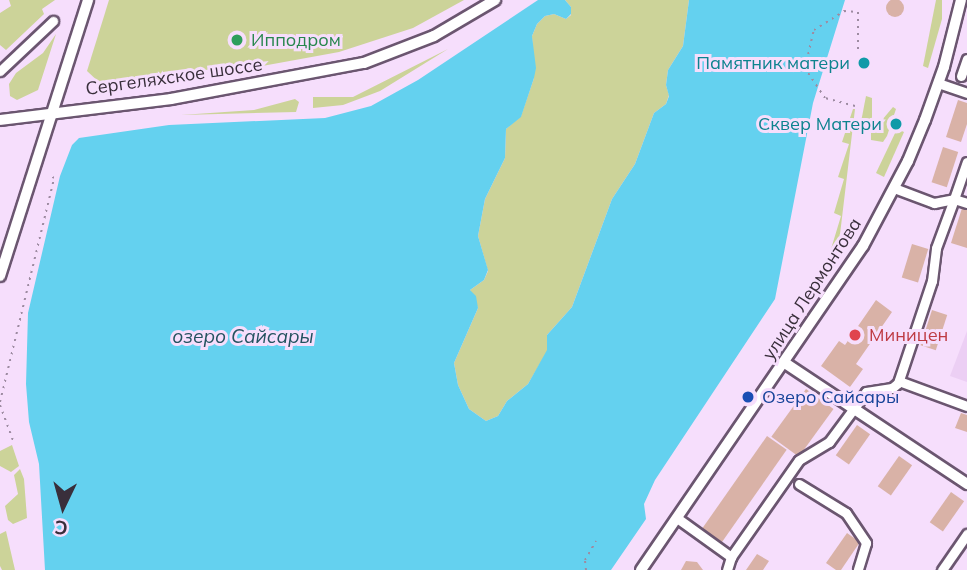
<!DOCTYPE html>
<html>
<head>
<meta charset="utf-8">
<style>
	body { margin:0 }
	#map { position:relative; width:967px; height:570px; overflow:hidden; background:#f6defc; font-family:Mulish,sans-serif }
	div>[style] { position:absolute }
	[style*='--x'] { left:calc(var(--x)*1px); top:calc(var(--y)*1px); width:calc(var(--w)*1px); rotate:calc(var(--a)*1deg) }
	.built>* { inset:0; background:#eccff4 }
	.green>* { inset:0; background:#ccd399 }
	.water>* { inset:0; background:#64d1ef }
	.building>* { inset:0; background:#d9b2a7; transform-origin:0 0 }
	.round { border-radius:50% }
	.path>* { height:2px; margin-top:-1px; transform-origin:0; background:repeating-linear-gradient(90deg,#9d8ba1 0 2px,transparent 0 7px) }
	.roads { filter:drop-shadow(2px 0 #6b5670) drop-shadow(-2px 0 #6b5670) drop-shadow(0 2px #6b5670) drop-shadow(0 -2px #6b5670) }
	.minor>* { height:9px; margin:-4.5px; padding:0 4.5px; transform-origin:4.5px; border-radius:4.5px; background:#fff }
	.major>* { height:10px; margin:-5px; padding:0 5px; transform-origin:5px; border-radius:5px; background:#fff }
	.dots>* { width:19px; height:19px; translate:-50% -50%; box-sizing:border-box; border:4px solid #f6defc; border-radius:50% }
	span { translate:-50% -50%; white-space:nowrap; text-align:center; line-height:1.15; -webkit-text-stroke:6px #f6defc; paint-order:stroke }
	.leisure-label { font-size:18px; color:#27864d }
	.left { translate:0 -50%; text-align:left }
	.culture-label { font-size:18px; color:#0d838f }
	.right { translate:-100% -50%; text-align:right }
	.street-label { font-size:18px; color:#392f3b }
	.health-label { font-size:18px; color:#be3a42 }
	.transit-label { font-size:18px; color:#164399 }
	.water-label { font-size:19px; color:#23525f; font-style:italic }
	.north { position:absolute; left:28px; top:472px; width:70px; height:70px; -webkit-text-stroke:5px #f6defc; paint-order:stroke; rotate:185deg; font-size:19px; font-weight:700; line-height:28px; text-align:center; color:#392f3b }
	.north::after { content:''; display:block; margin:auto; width:24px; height:32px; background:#392f3b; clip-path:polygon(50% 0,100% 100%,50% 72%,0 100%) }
</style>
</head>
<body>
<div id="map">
	<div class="built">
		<div style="clip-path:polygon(967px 331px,967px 382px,950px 376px)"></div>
	</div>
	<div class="green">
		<div style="clip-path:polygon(9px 0,55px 0,42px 9px,44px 14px,6px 50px,0 45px,0 13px,11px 6px)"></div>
		<div style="clip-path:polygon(109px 0,464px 0,413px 28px,339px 52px,251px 68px,101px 84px,87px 71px)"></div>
		<div style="clip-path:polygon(565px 0,689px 0,683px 46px,668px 70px,666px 85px,669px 95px,666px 104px,654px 113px,635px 164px,612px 199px,572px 307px,547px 335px,548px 350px,528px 384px,507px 401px,498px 416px,486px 421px,469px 409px,458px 385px,454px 363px,478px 308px,470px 290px,484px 280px,488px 271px,478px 236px,485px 199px,505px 158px,506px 129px,521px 116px,534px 78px,532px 36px,537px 24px,545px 16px,554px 14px,566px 19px,571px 15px,571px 7px)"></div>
		<div style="clip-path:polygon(936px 0,942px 0,942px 19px,928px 68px,923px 66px)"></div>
		<div style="clip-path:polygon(56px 34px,38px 90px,17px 100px,10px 96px,9px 84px,16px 73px,43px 53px)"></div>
		<div style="clip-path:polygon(448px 49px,380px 91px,343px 105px,313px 108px,313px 97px,353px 97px)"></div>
		<div style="clip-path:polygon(866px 96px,872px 98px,872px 117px,867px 132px,863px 134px,861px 122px)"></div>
		<div style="clip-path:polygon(295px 99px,299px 102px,296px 112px,181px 115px,254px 110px)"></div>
		<div style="clip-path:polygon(893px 107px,896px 109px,887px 136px,883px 142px,871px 140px,871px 133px)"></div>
		<div style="clip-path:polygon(853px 109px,855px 109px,838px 251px,831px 249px,841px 216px,834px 213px,844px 179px,838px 177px,849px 144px,842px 142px)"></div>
		<div style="clip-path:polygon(897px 129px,904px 132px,884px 177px,876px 173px)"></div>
		<div style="clip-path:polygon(12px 445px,19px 466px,11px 472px,0 466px,0 451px)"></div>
		<div style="clip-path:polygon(20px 469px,24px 479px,27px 518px,13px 524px,8px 520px,5px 506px,18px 494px,14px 475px)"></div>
		<div style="clip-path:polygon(6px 531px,15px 570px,2px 570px,0 566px,0 534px)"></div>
	</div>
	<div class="water">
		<div style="clip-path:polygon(538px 0,565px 0,571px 7px,571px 14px,566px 19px,554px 14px,545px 16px,537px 24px,532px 36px,536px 68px,534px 78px,521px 117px,506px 129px,505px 158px,485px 199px,478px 236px,488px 270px,484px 280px,470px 290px,476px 296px,478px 308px,454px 363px,458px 385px,469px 409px,486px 421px,498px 416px,507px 401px,528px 384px,547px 350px,547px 335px,572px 307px,612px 199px,635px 164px,654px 113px,666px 104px,669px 96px,666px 85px,668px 70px,683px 46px,689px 0,845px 0,813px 103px,775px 299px,655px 480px,644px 504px,646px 519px,611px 570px,45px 570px,39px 464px,29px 422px,26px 384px,28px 313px,60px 176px,72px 145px,79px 138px,169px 125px,325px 118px,371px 106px,418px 80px)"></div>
	</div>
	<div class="building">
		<div class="round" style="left:886px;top:-1px;width:18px;height:18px"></div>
		<div style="clip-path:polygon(958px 100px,967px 103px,967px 124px,961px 142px,946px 137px)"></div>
		<div style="left:943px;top:147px;width:16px;height:37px;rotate:18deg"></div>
		<div style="clip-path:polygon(962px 208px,967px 210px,967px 248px,951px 243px)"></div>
		<div style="left:912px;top:244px;width:17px;height:35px;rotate:17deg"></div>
		<div style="clip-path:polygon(876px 300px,892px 312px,856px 364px,863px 369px,850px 387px,821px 366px,839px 341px,845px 345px)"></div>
		<div style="left:932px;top:310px;width:16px;height:37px;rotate:18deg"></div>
		<div style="left:806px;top:389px;width:34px;height:59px;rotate:36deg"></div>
		<div style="clip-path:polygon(961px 413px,967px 415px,967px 432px,955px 428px)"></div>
		<div style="left:857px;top:425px;width:16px;height:37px;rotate:35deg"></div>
		<div style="left:767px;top:436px;width:24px;height:113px;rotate:35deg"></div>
		<div style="left:899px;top:456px;width:16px;height:37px;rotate:35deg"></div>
		<div style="left:951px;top:492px;width:16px;height:37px;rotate:35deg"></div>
		<div style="clip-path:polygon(847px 533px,860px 542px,841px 570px,836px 570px,826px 563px)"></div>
		<div style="clip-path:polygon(757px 554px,769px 561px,763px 570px,746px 570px)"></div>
		<div style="clip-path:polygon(686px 561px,697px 562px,703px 570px,681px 570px)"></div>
	</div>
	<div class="path">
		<div style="--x:855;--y:106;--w:31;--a:-165"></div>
		<div style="--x:825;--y:98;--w:36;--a:-124"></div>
		<div style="--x:805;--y:68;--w:39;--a:-77"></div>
		<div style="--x:814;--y:30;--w:36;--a:-32"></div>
		<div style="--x:844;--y:11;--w:14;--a:4"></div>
		<div style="--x:858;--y:12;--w:38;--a:90"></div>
		<div style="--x:0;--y:402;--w:230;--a:-76.4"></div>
		<div style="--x:54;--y:178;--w:5;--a:-143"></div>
		<div style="--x:0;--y:405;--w:40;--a:69.8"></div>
		<div style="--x:586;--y:570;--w:10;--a:-96"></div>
		<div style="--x:585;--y:560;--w:22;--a:-60"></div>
	</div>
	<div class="roads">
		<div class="minor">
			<div style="--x:0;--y:71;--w:73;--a:-43.3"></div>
			<div style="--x:961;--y:76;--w:18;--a:-71"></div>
			<div style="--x:938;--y:83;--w:31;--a:19"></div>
			<div style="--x:894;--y:188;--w:43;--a:20.6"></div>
			<div style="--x:934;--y:203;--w:20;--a:-11"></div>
			<div style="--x:954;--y:199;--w:39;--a:-71"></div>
			<div style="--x:899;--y:381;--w:72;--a:20.2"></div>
			<div style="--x:799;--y:484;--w:55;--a:31.7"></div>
			<div style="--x:846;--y:513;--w:36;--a:56"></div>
			<div style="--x:866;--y:543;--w:28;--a:107"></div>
			<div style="--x:677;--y:518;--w:67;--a:35.8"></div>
			<div style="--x:727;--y:570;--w:14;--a:-73"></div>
			<div style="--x:731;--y:557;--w:118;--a:-55"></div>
			<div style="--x:799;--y:460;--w:35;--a:-31"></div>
			<div style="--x:829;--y:442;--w:62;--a:-53.5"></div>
			<div style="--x:866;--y:392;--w:26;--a:-9"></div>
			<div style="--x:892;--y:388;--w:8;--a:-40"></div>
			<div style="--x:898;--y:383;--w:108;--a:-71.6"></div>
			<div style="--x:932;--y:281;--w:33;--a:-83"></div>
			<div style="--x:936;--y:248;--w:52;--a:-69.8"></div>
			<div style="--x:954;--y:199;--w:14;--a:17"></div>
			<div style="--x:942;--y:570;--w:44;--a:-55.2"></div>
		</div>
		<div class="major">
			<div style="--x:0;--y:120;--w:172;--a:-7"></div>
			<div style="--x:171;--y:99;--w:196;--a:-10.6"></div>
			<div style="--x:364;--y:63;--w:75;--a:-21.1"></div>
			<div style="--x:434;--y:36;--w:71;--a:-30.5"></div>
			<div style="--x:0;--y:276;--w:290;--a:-72.3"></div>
			<div style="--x:785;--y:363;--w:219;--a:33.6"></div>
			<div style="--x:641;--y:570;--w:393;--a:-55.6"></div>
			<div style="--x:863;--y:246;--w:96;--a:-62.1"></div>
			<div style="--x:908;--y:161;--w:44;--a:-67.5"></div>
			<div style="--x:925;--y:120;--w:56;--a:-70.3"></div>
			<div style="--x:944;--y:67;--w:69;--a:-75.8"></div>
		</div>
	</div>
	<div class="dots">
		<div style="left:237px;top:40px;background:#2e9e5b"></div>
		<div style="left:864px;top:63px;background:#0f9aa8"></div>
		<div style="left:896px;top:124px;background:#0f9aa8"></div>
		<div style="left:855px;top:335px;background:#e0444e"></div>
		<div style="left:748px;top:397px;background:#1a4fb4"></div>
	</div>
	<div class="leisure-label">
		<span class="left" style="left:251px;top:40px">Ипподром</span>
	</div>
	<div class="culture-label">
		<span class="right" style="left:850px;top:63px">Памятник матери</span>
		<span class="right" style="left:882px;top:124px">Сквер Матери</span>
	</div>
	<div class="street-label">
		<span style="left:174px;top:77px;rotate:-8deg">Сергеляхское шоссе</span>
		<span style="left:812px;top:289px;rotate:-57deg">улица Лермонтова</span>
	</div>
	<div class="health-label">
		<span class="left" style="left:869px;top:335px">Миницен</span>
	</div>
	<div class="transit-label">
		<span class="left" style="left:762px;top:397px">Озеро Сайсары</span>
	</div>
	<div class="water-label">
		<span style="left:243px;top:337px">озеро Сайсары</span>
	</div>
	<div class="north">С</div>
</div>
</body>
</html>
